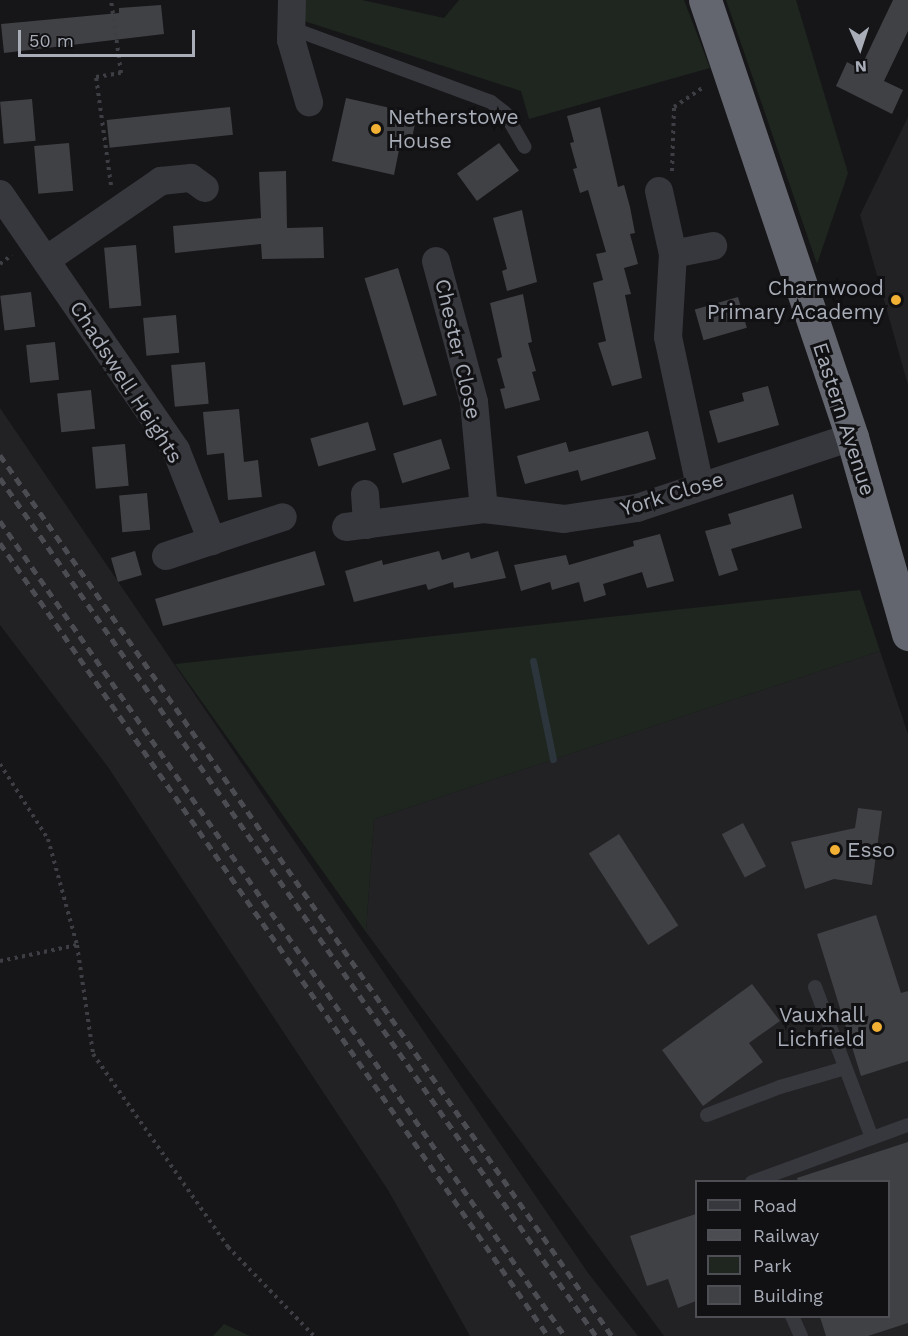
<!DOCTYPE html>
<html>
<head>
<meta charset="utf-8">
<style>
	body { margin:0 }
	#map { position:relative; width:908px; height:1336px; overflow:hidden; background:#161618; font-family:"Work Sans",sans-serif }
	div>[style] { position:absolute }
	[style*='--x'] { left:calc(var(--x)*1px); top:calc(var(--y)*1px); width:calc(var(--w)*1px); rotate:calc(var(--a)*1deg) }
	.built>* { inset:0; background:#222225 }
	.green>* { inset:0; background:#1e261f }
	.stream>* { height:7px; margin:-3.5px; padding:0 3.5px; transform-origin:3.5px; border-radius:3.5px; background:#2c353c }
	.building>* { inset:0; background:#404145; transform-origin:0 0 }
	.path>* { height:4px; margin-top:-2px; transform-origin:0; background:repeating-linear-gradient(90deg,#3d3f44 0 3px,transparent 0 7.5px) }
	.lane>* { height:14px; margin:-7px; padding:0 7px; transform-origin:7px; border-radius:7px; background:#37383d }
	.street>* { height:28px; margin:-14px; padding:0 14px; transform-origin:14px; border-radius:14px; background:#37383d }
	.highway>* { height:33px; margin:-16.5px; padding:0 16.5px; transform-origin:16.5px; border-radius:16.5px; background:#63666e }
	.rail>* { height:4.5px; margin-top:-2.25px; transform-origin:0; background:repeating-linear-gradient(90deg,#4a4c52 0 8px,transparent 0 14px) }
	.dots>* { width:16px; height:16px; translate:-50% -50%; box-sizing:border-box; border:3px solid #111113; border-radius:50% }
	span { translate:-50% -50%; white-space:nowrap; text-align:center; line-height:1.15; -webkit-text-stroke:6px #111113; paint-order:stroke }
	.poi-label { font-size:21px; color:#a8adb8 }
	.left { translate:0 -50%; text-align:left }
	.right { translate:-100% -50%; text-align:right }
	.street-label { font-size:21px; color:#a8adb8 }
	.legend { position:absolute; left:695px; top:1180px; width:195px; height:138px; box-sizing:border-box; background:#111113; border:2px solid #4d4f55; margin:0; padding:8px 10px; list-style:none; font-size:18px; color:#a8adb8 }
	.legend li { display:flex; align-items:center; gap:12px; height:30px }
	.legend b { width:30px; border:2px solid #4d4f55 }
	.north { position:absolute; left:830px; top:18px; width:60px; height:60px; -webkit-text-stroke:4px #111113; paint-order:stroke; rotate:177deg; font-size:16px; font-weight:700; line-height:24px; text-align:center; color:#a8adb8 }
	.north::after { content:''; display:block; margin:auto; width:21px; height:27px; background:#a8adb8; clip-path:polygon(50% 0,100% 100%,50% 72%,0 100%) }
	.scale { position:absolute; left:18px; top:30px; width:177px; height:27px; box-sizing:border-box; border:3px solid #a8adb8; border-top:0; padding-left:8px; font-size:18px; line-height:21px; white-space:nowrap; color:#a8adb8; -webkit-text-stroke:4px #111113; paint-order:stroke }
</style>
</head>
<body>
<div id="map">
	<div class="built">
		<div style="clip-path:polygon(908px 117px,908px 385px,860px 215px)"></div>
		<div style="clip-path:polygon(0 408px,588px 1273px,638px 1336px,470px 1336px,388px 1190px,108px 767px,0 625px)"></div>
		<div style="clip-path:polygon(evenodd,880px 651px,908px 734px,908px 1336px,664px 1336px,366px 932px,374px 819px,880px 651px,696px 1182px,888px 1182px,888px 1316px,696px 1316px,696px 1182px)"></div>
	</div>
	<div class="green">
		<div style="clip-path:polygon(299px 0,362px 0,444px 18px,459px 0,684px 0,710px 68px,529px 119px,521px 91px,298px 19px)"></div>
		<div style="clip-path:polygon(726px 0,796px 0,848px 173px,817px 264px)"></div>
		<div style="clip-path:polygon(860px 590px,880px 651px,374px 819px,366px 932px,175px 664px)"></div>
		<div style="clip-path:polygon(224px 1324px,250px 1336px,213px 1336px)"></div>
	</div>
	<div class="stream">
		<div style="--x:533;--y:661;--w:100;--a:78.5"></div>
	</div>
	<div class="building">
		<div style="clip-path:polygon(893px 0,908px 0,908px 31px,884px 81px,903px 90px,892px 114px,836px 86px,847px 62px,860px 69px)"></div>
		<div style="clip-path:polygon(161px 5px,164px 34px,4px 53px,1px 24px,119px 13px,119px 8px)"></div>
		<div style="clip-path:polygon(346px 98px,417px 114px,410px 148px,400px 145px,394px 175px,332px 161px)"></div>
		<div style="left:32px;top:99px;width:42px;height:32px;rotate:85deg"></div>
		<div style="left:230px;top:107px;width:28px;height:124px;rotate:84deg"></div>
		<div style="clip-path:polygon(600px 107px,618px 187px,624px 185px,630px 207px,635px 233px,630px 234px,638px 264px,624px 268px,631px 294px,625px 295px,642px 378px,612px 386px,598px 343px,606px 341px,593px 283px,603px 280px,596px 254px,606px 252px,588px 190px,580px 193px,573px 169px,577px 168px,570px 143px,574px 142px,567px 116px)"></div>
		<div style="left:69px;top:143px;width:48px;height:35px;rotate:85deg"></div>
		<div style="left:499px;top:143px;width:34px;height:52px;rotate:54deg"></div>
		<div style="clip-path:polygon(286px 171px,287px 228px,323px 227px,324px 258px,262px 259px,261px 244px,175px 253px,173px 226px,261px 218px,259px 172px)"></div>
		<div style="clip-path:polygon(522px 210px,537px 282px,507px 291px,502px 271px,507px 269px,493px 218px)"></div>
		<div style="left:136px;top:245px;width:61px;height:32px;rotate:85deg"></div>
		<div style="left:398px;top:268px;width:133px;height:35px;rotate:73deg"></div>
		<div style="left:31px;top:292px;width:35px;height:31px;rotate:83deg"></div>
		<div style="clip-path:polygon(523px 294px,532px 342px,528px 343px,536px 371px,532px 372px,540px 400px,505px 409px,500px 389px,505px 388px,497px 359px,502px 357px,490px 303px)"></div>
		<div style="left:738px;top:297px;width:32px;height:45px;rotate:74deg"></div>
		<div style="left:176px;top:315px;width:38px;height:33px;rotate:85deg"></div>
		<div style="left:55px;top:342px;width:38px;height:29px;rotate:84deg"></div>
		<div style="left:205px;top:362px;width:42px;height:34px;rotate:85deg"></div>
		<div style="clip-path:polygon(768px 386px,779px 425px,718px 443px,709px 411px,744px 401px,742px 393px)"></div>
		<div style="left:91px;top:390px;width:39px;height:34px;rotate:84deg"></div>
		<div style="clip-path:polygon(239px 409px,244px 462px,258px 460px,262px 497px,228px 500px,224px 453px,207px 455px,203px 412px)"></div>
		<div style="left:368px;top:422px;width:29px;height:60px;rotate:74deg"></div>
		<div style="clip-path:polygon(648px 431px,656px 459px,581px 481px,578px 470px,525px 484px,517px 456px,566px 442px,569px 452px)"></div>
		<div style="left:441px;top:439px;width:31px;height:50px;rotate:73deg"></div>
		<div style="left:125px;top:444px;width:42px;height:33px;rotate:85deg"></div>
		<div style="left:147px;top:493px;width:37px;height:28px;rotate:85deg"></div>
		<div style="clip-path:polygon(793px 494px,802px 528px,731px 549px,738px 570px,719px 576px,705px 531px,731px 524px,728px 514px)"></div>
		<div style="clip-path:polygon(660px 534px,674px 581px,647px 588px,642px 572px,603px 584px,606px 595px,584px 602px,579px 582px,552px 590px,550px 582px,521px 591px,514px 565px,566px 555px,569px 565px,634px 546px,633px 541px)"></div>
		<div style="left:135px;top:551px;width:25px;height:25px;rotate:74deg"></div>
		<div style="clip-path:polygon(315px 551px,325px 585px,163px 626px,155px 599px)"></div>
		<div style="clip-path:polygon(439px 551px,442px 560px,469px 552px,471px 559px,498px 551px,506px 578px,454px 588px,453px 582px,428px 590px,426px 584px,354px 602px,345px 571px,382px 560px,383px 565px)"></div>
		<div style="clip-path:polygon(858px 808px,882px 811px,872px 885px,834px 879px,805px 889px,791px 842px,855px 828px)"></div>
		<div style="left:743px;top:823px;width:49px;height:24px;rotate:62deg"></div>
		<div style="left:619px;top:834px;width:109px;height:36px;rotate:57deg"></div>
		<div style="clip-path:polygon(876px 915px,901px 993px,908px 991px,908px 1061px,861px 1076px,817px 934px)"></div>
		<div style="clip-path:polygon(752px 984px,780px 1021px,749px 1043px,763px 1062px,703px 1106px,662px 1050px)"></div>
		<div style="clip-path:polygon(908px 1142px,908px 1323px,868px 1336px,826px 1336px,820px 1317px,888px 1317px,888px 1182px,798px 1182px,797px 1178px)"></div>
		<div style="clip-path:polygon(696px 1214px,696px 1301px,678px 1308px,668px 1279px,647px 1286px,630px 1236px)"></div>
	</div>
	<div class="path">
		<div style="--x:672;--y:171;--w:64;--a:-88.2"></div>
		<div style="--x:674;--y:107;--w:37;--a:-34"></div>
		<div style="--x:111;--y:185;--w:109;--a:-97.9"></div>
		<div style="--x:96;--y:77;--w:25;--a:-9"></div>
		<div style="--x:121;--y:73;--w:74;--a:-97.8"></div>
		<div style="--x:0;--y:264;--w:15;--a:-37"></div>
		<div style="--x:0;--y:764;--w:89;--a:57.4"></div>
		<div style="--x:48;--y:839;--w:110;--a:74.7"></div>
		<div style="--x:77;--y:945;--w:110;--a:81.6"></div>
		<div style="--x:93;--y:1054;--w:236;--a:55"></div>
		<div style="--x:228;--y:1247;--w:124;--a:46"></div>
		<div style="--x:0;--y:961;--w:79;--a:-11.7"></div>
	</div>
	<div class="lane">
		<div style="--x:291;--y:28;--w:213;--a:20.3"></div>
		<div style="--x:491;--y:102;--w:18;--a:38"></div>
		<div style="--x:505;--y:113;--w:39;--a:60"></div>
		<div style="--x:815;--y:987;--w:161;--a:69.3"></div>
		<div style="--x:707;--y:1115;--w:78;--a:-21"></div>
		<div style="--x:780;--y:1087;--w:68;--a:-16.3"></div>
		<div style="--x:752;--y:1182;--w:166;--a:-20.1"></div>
		<div style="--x:792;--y:1316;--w:22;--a:66"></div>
	</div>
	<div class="street">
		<div style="--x:292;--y:0;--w:40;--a:91.4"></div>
		<div style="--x:291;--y:40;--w:65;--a:73.8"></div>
		<div style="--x:659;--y:191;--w:65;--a:77.5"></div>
		<div style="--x:673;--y:254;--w:83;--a:93.4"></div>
		<div style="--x:668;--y:337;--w:152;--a:77.9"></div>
		<div style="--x:0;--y:194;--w:311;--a:55.5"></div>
		<div style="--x:176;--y:450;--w:98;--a:68.4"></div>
		<div style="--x:673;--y:254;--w:41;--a:-11.3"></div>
		<div style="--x:46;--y:260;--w:140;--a:-34.5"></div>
		<div style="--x:161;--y:181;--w:30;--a:-6"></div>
		<div style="--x:191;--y:178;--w:17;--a:36"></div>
		<div style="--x:436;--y:261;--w:146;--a:74.9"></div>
		<div style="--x:474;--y:402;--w:107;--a:84.7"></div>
		<div style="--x:365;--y:494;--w:31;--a:86"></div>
		<div style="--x:346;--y:527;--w:139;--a:-7.4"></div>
		<div style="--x:484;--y:509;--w:81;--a:7.1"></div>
		<div style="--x:564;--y:519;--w:74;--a:-8.6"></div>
		<div style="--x:637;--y:508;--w:226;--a:-18.3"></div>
		<div style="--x:166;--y:556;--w:123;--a:-18.4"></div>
	</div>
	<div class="highway">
		<div style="--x:705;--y:0;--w:461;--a:71.4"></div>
		<div style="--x:852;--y:437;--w:205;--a:74.1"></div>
	</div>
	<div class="rail">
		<div style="--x:0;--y:455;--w:1073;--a:55.21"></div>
		<div style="--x:0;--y:478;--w:1045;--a:55.21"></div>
		<div style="--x:0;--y:521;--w:992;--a:55.27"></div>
		<div style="--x:0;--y:543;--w:964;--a:55.35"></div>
	</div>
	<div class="dots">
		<div style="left:376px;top:129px;background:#f2b134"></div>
		<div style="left:896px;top:300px;background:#f2b134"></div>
		<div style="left:835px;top:850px;background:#f2b134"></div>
		<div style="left:877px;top:1027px;background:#f2b134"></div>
	</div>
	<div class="poi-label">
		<span class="left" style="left:388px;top:129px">Netherstowe<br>House</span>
		<span class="right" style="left:884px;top:300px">Charnwood<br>Primary Academy</span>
		<span class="left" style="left:847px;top:850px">Esso</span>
		<span class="right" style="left:865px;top:1027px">Vauxhall<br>Lichfield</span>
	</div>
	<div class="street-label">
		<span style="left:458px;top:349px;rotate:77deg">Chester Close</span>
		<span style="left:126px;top:382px;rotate:57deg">Chadswell Heights</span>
		<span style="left:844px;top:419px;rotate:72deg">Eastern Avenue</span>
		<span style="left:672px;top:494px;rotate:-17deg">York Close</span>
	</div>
	<ul class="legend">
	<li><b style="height:8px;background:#37383d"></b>Road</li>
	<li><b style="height:8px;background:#4a4c52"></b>Railway</li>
	<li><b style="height:16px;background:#1e261f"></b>Park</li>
	<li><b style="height:16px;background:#404145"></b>Building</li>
	</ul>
	<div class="north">N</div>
	<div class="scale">50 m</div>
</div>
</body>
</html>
